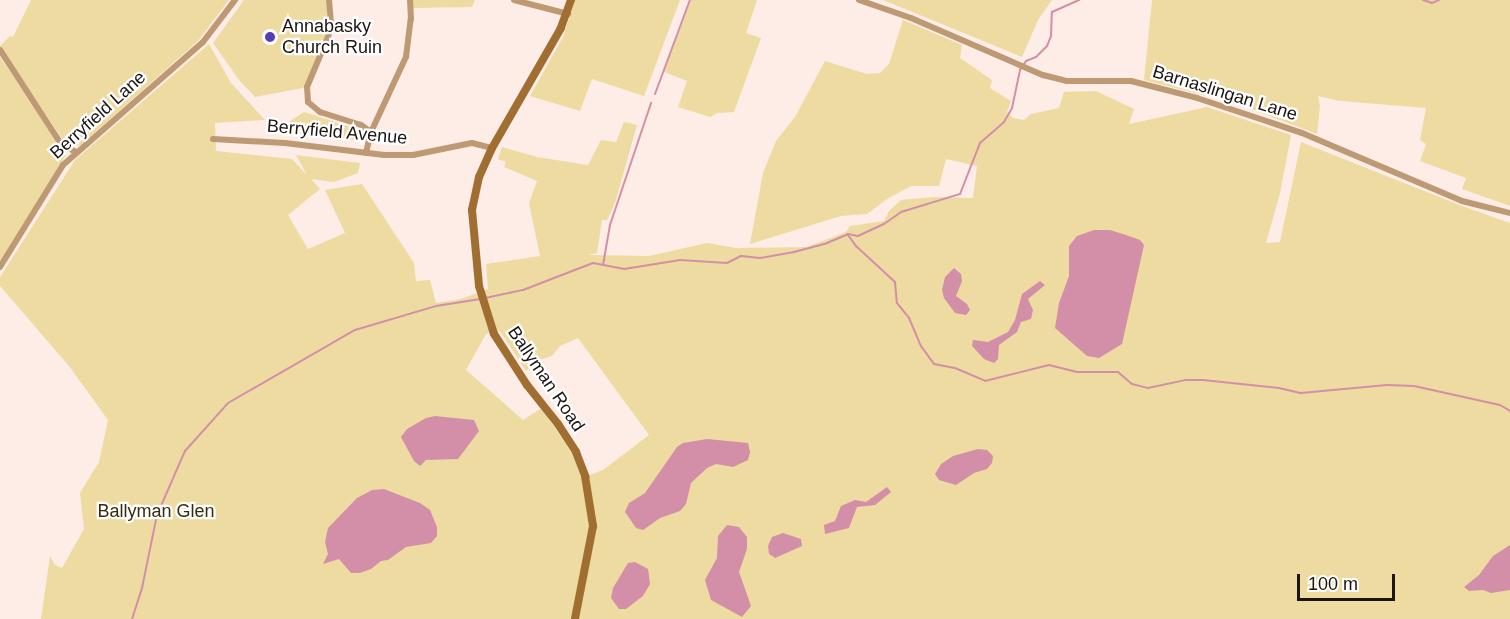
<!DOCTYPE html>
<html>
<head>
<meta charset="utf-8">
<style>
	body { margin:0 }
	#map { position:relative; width:1510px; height:619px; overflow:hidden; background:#fdede6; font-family:Helvetica,sans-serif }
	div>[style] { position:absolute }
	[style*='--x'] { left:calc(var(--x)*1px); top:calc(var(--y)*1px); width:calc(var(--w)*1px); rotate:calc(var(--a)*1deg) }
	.green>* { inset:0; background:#eedba1 }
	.water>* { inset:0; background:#d38fa8 }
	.stream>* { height:2px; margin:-1px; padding:0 1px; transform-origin:1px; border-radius:1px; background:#d38fa8 }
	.street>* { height:6px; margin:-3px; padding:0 3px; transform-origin:3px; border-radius:3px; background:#bd9974 }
	.secondary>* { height:8px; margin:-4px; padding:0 4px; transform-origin:4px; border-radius:4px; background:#a16e31 }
	.dots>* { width:16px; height:16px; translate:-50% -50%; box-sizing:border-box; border:3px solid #fff; border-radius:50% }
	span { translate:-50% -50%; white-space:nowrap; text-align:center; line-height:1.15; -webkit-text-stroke:4.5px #fff; paint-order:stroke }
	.poi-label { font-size:18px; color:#1b1411 }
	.left { translate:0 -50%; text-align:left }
	.street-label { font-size:18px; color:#1b1411 }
	.park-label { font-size:18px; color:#352c0e }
	.scale { position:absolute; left:1297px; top:574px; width:98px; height:27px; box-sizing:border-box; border:3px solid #1b1411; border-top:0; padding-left:8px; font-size:18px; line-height:21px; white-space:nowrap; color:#1b1411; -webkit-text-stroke:4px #fff; paint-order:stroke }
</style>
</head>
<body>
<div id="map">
	<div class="green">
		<div style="clip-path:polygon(31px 0,229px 0,198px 41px,81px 145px,73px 147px,65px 143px,0 46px,10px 36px,13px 37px)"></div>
		<div style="clip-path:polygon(244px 0,328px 0,325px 38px,314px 71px,303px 88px,255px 97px,239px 80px,213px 43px)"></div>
		<div style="clip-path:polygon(410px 0,475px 0,472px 7px,413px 8px)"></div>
		<div style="clip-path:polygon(575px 0,680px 0,644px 96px,592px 79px,580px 111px,530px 96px,563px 37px)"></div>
		<div style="clip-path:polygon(691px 0,757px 0,746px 33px,761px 38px,734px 112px,717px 113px,710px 117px,678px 107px,687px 81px,664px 72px)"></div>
		<div style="clip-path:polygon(883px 0,1052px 0,1038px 20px,1022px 57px)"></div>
		<div style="clip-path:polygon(1152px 0,1510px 0,1510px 206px,1462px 189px,1466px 178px,1420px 161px,1426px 144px,1420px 140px,1426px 108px,1340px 101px,1318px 96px,1320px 106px,1317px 134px,1238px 104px,1144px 80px)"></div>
		<div style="clip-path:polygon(evenodd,903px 20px,962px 45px,960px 58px,992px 80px,990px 88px,1011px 101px,1007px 112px,1013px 118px,1024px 120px,1031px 114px,1059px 108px,1064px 92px,1096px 91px,1134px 109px,1129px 124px,1207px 107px,1291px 135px,1280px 193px,1266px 243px,1280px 242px,1301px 142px,1462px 206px,1510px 223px,1510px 619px,41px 619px,50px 556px,55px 565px,62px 568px,84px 529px,80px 493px,99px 462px,108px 420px,69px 366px,0 286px,0 277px,75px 160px,209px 44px,231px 83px,265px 120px,215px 123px,216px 151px,292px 159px,307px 175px,296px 155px,360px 163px,358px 173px,334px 182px,311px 179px,320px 189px,288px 215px,308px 249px,345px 233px,325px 190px,362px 184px,414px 263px,416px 281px,430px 280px,436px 303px,461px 299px,488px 289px,486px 264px,540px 256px,529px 203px,537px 181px,504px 167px,506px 162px,498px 159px,502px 147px,537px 157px,588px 165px,601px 140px,616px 142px,624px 122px,637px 125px,615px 203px,607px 220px,602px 220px,597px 253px,588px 255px,649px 256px,707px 243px,736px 248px,807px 247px,846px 232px,850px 226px,884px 221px,889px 211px,901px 200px,933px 197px,973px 198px,977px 166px,946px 159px,939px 186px,911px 186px,887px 199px,867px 214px,841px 216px,750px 244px,763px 173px,776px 141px,795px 117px,825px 61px,867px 74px,880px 73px,889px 64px,903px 20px,500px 331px,526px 371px,539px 360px,552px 356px,560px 346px,578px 338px,649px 435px,603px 470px,587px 476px,542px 408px,523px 420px,466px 370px,486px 334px,500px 331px)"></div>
		<div style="clip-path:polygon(0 57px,66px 155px,0 264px)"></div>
		<div style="clip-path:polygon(304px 112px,366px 132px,365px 142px,281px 127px)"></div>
	</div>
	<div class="water">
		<div style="clip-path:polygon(1094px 230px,1110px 230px,1126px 235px,1140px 240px,1144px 245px,1122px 344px,1099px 358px,1087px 356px,1055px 328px,1059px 303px,1069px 276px,1069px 246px,1077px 236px)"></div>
		<div style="clip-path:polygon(954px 268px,961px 274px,962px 281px,956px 296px,967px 304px,970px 310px,966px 315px,955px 313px,944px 298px,942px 290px,945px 277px)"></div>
		<div style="clip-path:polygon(1040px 281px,1045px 285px,1028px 299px,1033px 310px,1031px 319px,1021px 322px,1017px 332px,999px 345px,998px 359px,994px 363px,984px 359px,972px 346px,973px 340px,988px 342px,1008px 332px,1015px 320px,1022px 294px)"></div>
		<div style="clip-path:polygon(435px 416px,474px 420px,479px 431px,458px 459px,426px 460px,420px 466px,414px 461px,401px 437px,407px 429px,426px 418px)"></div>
		<div style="clip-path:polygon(707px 439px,748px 443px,750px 452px,748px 460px,733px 467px,716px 464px,707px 468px,691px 483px,686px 504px,680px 511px,660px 518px,643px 530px,636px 528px,625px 512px,629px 503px,645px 493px,677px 447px,683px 443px)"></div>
		<div style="clip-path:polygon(978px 449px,987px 450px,993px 456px,992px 463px,987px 469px,974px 473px,956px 485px,939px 480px,935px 474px,941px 464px,953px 456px)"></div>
		<div style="clip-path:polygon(887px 487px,891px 492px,875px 505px,857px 507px,849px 528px,825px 534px,824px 525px,835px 521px,841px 506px,855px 500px,866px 502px)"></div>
		<div style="clip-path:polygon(384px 489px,420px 503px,430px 510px,437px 527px,437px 536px,431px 543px,406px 547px,388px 560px,381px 561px,371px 569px,360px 573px,351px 573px,339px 559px,323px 564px,328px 554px,325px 542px,328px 528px,357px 498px,372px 490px)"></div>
		<div style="clip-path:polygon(727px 525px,739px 527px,747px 537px,747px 549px,739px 572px,751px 606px,742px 617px,711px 600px,705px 580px,717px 558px,718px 536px)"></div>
		<div style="clip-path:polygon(783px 533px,801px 539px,802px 546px,775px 558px,769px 554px,768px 546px,772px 537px)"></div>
		<div style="clip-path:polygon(1510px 545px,1510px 590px,1491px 593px,1483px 590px,1469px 591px,1464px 587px,1479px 575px,1493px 556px)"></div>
		<div style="clip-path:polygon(635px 562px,648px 569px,650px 584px,643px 596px,626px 609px,619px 609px,611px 598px,613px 588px,628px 563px)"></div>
	</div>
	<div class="stream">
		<div style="--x:1423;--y:0;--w:9;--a:18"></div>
		<div style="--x:1432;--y:3;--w:8;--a:-23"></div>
		<div style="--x:655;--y:94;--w:100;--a:-69.6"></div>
		<div style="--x:848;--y:235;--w:14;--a:54"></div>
		<div style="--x:856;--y:246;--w:53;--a:42.7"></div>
		<div style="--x:895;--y:282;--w:21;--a:85"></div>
		<div style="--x:897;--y:303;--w:19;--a:51"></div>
		<div style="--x:909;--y:318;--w:30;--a:67"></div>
		<div style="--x:921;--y:346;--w:22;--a:54"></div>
		<div style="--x:934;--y:364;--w:21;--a:11"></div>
		<div style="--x:955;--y:368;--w:33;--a:23"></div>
		<div style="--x:985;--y:381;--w:66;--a:-14"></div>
		<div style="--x:1049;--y:365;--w:29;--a:14"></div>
		<div style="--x:1077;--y:372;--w:41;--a:0"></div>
		<div style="--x:1118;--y:372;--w:18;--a:41"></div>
		<div style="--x:1132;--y:384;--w:16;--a:14"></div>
		<div style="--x:1148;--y:388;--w:39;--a:-12"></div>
		<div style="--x:1186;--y:380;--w:17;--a:0"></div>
		<div style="--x:1203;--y:380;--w:76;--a:6"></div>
		<div style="--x:1279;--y:388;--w:23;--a:13"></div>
		<div style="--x:1301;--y:393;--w:86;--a:-5.3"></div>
		<div style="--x:1387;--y:385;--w:27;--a:2"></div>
		<div style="--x:1414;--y:386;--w:88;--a:12.5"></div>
		<div style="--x:1500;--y:405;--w:12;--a:31"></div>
		<div style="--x:603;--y:265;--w:41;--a:-80.1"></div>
		<div style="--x:610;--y:225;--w:129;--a:-71.4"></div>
		<div style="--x:485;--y:298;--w:39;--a:-12"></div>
		<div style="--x:523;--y:290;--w:75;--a:-21.1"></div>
		<div style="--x:593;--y:263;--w:32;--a:11"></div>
		<div style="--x:624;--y:269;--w:57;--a:-9.1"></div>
		<div style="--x:680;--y:260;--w:47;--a:3.7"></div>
		<div style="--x:727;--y:263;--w:16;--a:-27"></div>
		<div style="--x:741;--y:256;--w:19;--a:6"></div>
		<div style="--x:760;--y:258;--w:35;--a:-10"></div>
		<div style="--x:794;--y:252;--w:34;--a:-15"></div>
		<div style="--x:827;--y:243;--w:23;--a:-23"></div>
		<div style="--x:848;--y:234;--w:10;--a:11"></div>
		<div style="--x:858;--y:236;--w:29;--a:-25"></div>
		<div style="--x:884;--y:224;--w:21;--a:-35"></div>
		<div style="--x:901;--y:212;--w:62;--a:-17"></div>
		<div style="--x:960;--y:194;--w:55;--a:-68.6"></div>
		<div style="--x:980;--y:143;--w:32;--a:-41"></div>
		<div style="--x:1004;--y:122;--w:16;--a:-60"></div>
		<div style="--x:1012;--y:108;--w:39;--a:-78"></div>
		<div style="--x:1020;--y:70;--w:11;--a:-56"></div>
		<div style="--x:1026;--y:61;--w:11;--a:-22"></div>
		<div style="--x:1036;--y:57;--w:16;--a:-45"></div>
		<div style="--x:1047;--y:46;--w:11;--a:-68"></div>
		<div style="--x:1051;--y:36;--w:24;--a:-88"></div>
		<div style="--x:1052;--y:12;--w:30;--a:-24"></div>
		<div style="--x:132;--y:619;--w:33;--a:-72"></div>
		<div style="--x:142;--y:588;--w:75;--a:-78.4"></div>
		<div style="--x:157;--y:515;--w:70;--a:-66.4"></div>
		<div style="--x:185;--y:451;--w:64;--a:-48.1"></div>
		<div style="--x:228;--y:403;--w:146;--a:-29.9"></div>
		<div style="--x:355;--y:330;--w:84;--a:-16.5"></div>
		<div style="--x:436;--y:306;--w:45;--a:-9"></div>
	</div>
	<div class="street">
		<div style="--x:329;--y:0;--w:22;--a:85"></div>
		<div style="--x:331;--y:22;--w:15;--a:101"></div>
		<div style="--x:328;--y:37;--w:54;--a:112.8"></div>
		<div style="--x:307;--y:87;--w:15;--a:86"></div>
		<div style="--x:308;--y:102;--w:16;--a:40"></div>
		<div style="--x:320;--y:112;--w:43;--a:17.6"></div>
		<div style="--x:361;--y:125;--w:12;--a:35"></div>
		<div style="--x:514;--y:0;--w:56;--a:14.5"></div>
		<div style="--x:859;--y:0;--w:55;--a:19.1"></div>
		<div style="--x:911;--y:18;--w:144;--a:23.4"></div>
		<div style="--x:1043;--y:75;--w:25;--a:14"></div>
		<div style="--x:1067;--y:81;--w:64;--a:0"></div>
		<div style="--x:1131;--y:81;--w:68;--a:14.4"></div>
		<div style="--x:1197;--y:98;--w:111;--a:18.4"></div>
		<div style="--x:1302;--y:133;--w:174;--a:23"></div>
		<div style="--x:1462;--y:201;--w:49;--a:14"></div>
		<div style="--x:0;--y:50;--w:112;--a:57"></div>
		<div style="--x:61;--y:144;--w:17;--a:28"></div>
		<div style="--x:213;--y:139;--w:72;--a:3.2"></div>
		<div style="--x:285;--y:143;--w:100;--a:6.9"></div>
		<div style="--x:384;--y:155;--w:29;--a:0"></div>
		<div style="--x:413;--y:155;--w:60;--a:-11.5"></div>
		<div style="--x:472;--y:143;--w:21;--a:14"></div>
		<div style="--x:366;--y:153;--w:22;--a:-77"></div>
		<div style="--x:371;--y:132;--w:83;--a:-65"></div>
		<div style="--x:406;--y:57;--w:38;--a:-83"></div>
		<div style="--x:411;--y:19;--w:19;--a:-93"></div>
		<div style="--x:0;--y:267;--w:120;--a:-58.3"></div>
		<div style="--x:63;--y:165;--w:186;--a:-41.3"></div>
		<div style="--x:203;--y:42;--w:53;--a:-52.7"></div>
	</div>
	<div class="secondary">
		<div style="--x:571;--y:0;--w:30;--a:110"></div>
		<div style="--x:561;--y:28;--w:138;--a:119.9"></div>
		<div style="--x:492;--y:148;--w:32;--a:114"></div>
		<div style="--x:479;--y:177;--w:34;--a:102"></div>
		<div style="--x:472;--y:210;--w:76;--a:84.7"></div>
		<div style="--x:479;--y:286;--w:50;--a:72.6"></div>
		<div style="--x:494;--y:334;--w:61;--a:57.1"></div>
		<div style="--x:527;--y:385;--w:50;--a:51.5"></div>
		<div style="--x:558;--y:424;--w:33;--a:57"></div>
		<div style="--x:576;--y:452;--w:26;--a:69"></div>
		<div style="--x:585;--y:476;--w:51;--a:80.9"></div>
		<div style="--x:593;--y:526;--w:95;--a:101"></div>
	</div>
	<div class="dots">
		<div style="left:270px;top:37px;background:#533eb6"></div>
	</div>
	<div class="poi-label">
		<span class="left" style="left:282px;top:37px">Annabasky<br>Church Ruin</span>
	</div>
	<div class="street-label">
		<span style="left:1225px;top:93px;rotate:17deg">Barnaslingan Lane</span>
		<span style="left:98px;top:115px;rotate:-42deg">Berryfield Lane</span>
		<span style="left:337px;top:132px;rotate:5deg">Berryfield Avenue</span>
		<span style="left:546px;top:379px;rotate:56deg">Ballyman Road</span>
	</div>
	<div class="park-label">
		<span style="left:156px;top:511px">Ballyman Glen</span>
	</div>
	<div class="scale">100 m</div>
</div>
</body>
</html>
